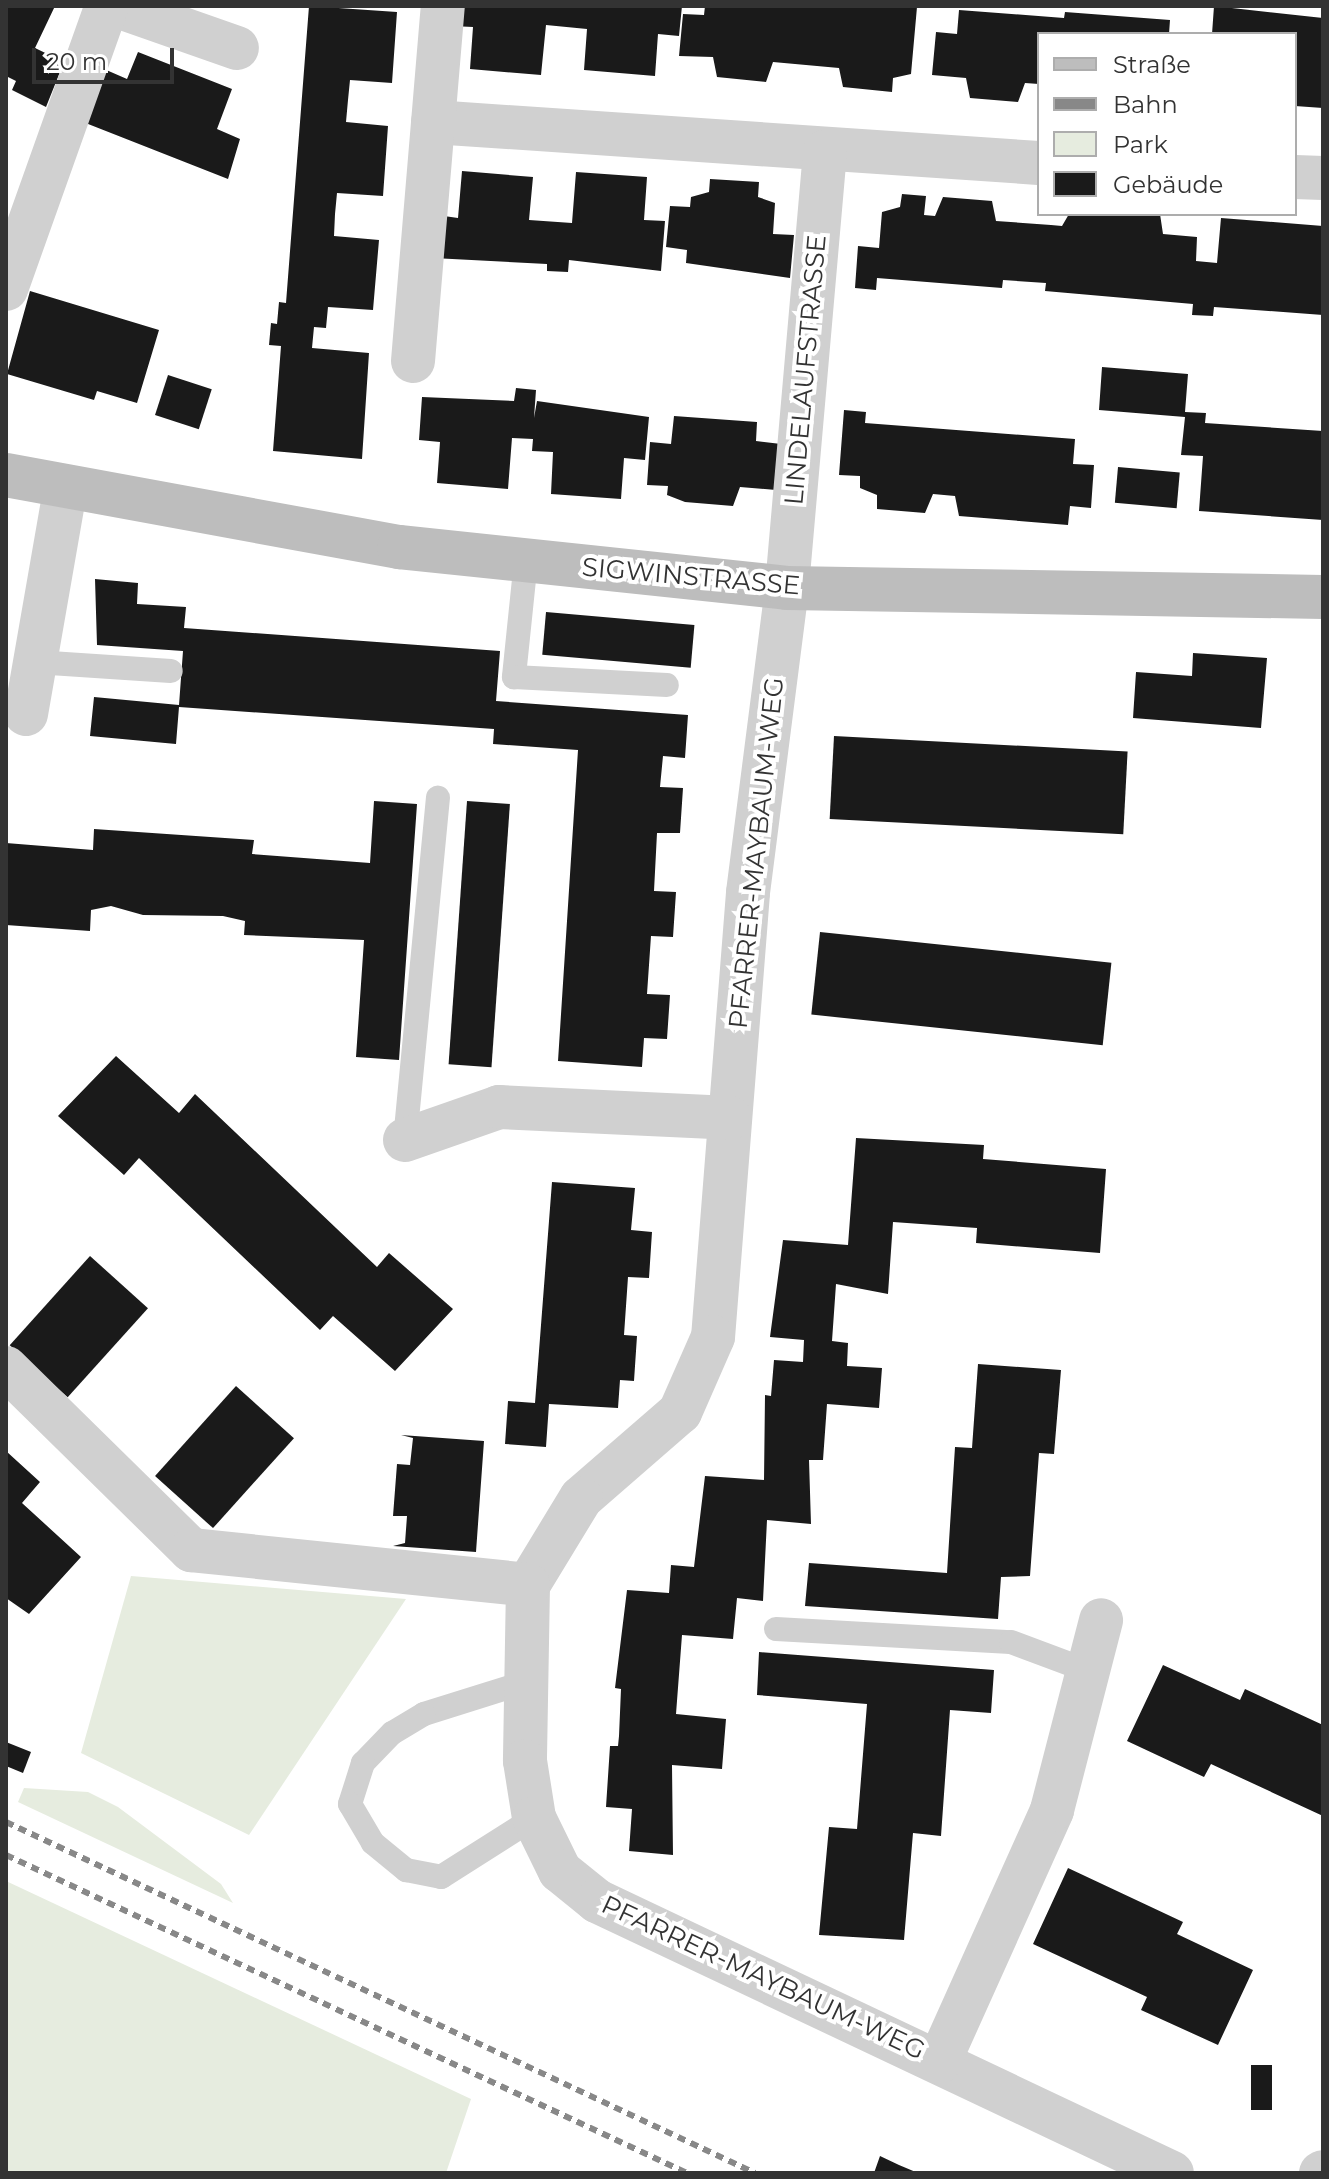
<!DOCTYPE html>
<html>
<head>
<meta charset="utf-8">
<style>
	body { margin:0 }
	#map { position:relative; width:1329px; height:2179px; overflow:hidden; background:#fff; font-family:Montserrat,sans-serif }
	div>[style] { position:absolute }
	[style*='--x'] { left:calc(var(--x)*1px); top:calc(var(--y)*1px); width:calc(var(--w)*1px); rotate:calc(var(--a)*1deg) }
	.green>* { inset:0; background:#e6ecdf }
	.building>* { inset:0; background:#1a1a1a; transform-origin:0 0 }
	.lane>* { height:24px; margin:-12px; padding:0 12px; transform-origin:12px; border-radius:12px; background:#d0d0d0 }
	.street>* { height:44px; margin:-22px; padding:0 22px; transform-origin:22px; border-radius:22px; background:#d0d0d0 }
	.secondary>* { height:44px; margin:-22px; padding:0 22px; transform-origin:22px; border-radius:22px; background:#bdbdbd }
	.rail>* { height:6px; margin-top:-3px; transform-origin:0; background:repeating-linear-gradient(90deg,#888 0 8px,transparent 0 14px) }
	span { translate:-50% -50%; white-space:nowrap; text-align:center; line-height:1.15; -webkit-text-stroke:8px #fff; paint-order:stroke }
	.street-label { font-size:26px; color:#333 }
	.frame { position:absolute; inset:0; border:8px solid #333; pointer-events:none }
	.legend { position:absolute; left:1037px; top:32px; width:260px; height:184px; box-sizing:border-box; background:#fff; border:2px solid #adadad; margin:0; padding:10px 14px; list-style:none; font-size:24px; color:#333 }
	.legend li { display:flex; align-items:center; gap:16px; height:40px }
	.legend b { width:40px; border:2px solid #adadad }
	.scale { position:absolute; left:32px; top:48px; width:142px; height:36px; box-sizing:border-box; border:4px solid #333; border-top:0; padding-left:10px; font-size:24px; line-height:28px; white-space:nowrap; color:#333; -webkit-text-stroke:6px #fff; paint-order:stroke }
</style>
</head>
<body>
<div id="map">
	<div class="green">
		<div style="clip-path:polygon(131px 1576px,406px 1599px,249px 1835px,81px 1753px)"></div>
		<div style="clip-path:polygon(24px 1788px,88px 1792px,118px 1807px,221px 1884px,233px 1903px,18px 1802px)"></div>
		<div style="clip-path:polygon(6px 1881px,471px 2099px,446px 2173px,6px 2173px)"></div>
	</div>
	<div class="building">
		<div style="clip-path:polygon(6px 6px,55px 6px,35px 48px,64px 62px,46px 107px,12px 90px,16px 81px,6px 76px)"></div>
		<div style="clip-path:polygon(309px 6px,397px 12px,392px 83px,350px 80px,348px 100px,346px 122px,388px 126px,383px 196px,337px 193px,335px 214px,334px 236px,379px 240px,373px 310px,328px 307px,326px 328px,314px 327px,312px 348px,369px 353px,362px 459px,273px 451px,281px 346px,269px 345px,271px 323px,277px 324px,279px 302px,286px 303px)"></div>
		<div style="clip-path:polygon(454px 6px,682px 6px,679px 36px,658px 34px,655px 76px,584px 70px,587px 29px,546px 25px,541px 75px,470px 69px,473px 27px,452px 26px)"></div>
		<div style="clip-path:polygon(705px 6px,917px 7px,911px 74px,893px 78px,892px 92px,843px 87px,839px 68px,773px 62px,766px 82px,717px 77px,713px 57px,679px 56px,683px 14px,704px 15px)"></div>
		<div style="clip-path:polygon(1214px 6px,1323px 18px,1323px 108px,1295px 106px,1295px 34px,1212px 34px)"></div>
		<div style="clip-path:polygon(959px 10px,1064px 18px,1065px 12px,1170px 20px,1169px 34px,1039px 34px,1039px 84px,1025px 83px,1018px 102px,970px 98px,966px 78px,932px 75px,936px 32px,957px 34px)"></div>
		<div style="clip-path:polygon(138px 52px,232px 89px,217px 129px,240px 139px,228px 179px,83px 122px,104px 69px,127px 79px)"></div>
		<div style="clip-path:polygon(462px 171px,533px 177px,529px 220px,572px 223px,576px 172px,647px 177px,644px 220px,665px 221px,661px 271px,569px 260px,568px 272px,547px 271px,547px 264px,433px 258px,437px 215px,458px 218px)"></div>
		<div style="clip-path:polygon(710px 179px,759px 182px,758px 197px,775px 203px,773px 234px,794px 235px,790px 278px,686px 263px,687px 250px,666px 247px,670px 206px,690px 207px,691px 197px,709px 192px)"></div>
		<div style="clip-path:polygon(902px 194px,926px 196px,924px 215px,935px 216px,943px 197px,992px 201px,996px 221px,1051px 225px,1062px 226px,1069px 214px,1160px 214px,1163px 234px,1197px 237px,1196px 261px,1217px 263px,1221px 218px,1323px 226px,1323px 315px,1214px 307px,1213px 316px,1192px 315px,1193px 304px,1045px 291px,1046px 283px,1003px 280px,1002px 288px,877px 278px,876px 290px,855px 288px,858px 246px,879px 248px,882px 212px,900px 207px)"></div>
		<div style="clip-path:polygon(30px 291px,159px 330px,137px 403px,97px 391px,94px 400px,7px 374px)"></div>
		<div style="clip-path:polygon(1102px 367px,1188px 374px,1185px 412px,1206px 413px,1205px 423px,1323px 431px,1323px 520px,1199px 511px,1203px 456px,1181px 455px,1185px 417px,1099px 410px)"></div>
		<div style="left:168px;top:375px;width:46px;height:42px;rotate:18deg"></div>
		<div style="clip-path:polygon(516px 388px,536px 390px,534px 418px,537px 401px,649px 417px,645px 460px,624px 458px,621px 499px,551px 494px,553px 452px,532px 451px,533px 439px,512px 438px,508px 489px,437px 483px,440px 442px,419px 440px,422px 397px,514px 401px)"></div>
		<div style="clip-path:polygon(844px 410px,866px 412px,865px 423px,1075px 439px,1073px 464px,1094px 465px,1091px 508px,1070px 506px,1068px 525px,959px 516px,955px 496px,933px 494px,925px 513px,877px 509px,877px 495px,860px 488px,860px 476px,839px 475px)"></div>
		<div style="clip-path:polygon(674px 416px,757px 422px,756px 441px,781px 444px,776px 490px,740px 487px,733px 506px,685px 502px,667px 495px,668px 486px,647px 485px,650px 442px,671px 444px)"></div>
		<div style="left:1118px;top:467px;width:62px;height:36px;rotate:5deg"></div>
		<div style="clip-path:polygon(95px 579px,138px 583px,137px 604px,186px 607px,184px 628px,500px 651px,496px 701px,688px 715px,685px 758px,663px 756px,660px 787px,683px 788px,680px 833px,657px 833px,654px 891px,676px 892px,673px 937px,651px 936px,647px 994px,670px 995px,667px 1039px,644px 1038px,642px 1067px,558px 1061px,578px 750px,493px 744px,494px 729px,179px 707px,176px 744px,90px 736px,94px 697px,179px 705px,183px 651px,97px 645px)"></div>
		<div style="left:546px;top:612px;width:149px;height:43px;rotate:5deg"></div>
		<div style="clip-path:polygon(1193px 653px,1267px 658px,1261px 728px,1133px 718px,1136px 672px,1192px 676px)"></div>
		<div style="left:834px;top:736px;width:294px;height:83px;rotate:3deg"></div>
		<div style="clip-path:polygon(374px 801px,417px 804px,399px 1060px,356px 1057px,364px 940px,244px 935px,245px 921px,223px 916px,143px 915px,111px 906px,91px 910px,90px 931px,6px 925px,6px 843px,93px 850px,94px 829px,254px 840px,252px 854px,370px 863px)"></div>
		<div style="left:467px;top:801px;width:43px;height:264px;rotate:4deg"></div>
		<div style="left:820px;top:932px;width:293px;height:83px;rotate:6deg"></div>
		<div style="clip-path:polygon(116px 1056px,179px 1113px,195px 1094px,377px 1267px,389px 1253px,453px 1309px,395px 1371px,333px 1316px,320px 1330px,139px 1158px,124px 1175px,58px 1116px)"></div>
		<div style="clip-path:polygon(856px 1138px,984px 1145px,983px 1159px,1106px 1169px,1100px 1253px,976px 1243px,977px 1228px,893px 1222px,888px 1294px,836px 1284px,832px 1341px,848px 1343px,847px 1366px,882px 1368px,879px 1408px,827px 1404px,823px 1460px,809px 1460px,811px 1524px,767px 1520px,763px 1601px,737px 1598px,733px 1639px,682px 1635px,676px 1714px,726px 1719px,722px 1769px,672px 1765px,673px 1855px,629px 1851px,632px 1809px,606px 1807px,610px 1746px,618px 1746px,619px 1736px,621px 1689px,615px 1688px,627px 1590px,669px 1593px,671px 1565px,694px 1567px,705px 1476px,764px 1480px,765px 1395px,771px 1396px,774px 1360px,803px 1362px,804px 1340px,770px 1337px,783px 1240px,848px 1245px)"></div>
		<div style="clip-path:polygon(552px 1182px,635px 1188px,631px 1230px,652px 1232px,649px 1278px,628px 1277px,624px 1335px,637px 1336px,634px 1381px,620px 1380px,618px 1408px,549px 1404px,546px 1447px,505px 1444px,508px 1401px,535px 1403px)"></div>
		<div style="left:90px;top:1256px;width:78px;height:120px;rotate:42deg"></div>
		<div style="clip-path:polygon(978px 1364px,1061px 1370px,1054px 1454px,1039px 1453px,1030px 1576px,1001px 1577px,998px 1619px,805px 1606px,809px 1563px,947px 1573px,955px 1447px,972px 1448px)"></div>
		<div style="left:236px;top:1386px;width:78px;height:121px;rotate:42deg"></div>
		<div style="clip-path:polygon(401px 1435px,484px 1441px,476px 1552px,393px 1546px,405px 1543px,407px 1516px,393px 1516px,397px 1464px,410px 1465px,413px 1438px)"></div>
		<div style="clip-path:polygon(6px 1451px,40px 1482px,22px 1503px,81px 1557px,29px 1614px,6px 1598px)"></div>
		<div style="clip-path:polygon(759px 1652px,994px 1670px,991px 1713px,950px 1710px,941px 1836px,913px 1833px,904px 1940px,819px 1935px,829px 1827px,857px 1829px,867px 1704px,757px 1695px)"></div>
		<div style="clip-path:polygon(1163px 1665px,1240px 1700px,1245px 1689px,1323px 1725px,1323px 1816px,1211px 1764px,1204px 1777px,1127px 1741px)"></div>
		<div style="clip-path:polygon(6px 1742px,31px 1752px,23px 1773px,6px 1766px)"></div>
		<div style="clip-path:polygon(1068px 1868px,1183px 1922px,1177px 1934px,1253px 1970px,1218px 2045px,1141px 2010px,1147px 1997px,1033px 1944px)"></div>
		<div style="left:1251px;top:2065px;width:21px;height:45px"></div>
		<div style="clip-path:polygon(880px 2156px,899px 2165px,918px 2173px,874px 2173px)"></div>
	</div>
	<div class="lane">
		<div style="--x:526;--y:560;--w:118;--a:95.9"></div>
		<div style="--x:514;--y:677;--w:153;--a:3"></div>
		<div style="--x:35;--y:662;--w:136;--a:3.8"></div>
		<div style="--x:405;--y:1140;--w:344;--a:-84.5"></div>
		<div style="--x:776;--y:1629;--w:235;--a:3.2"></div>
		<div style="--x:1011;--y:1642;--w:80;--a:20.5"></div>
		<div style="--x:526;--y:1682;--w:107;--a:162.6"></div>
		<div style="--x:424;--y:1714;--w:37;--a:149"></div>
		<div style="--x:392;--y:1733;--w:42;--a:134"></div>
		<div style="--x:363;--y:1763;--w:43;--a:107.6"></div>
		<div style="--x:350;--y:1804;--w:45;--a:59.5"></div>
		<div style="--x:373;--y:1843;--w:43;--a:39.3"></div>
		<div style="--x:406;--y:1870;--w:36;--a:11"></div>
		<div style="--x:441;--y:1877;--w:110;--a:-32.4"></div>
	</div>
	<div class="street">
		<div style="--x:117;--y:6;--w:127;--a:19.3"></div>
		<div style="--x:433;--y:122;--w:607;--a:3.87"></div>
		<div style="--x:825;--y:152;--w:438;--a:95"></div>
		<div style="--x:787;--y:588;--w:307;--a:97.3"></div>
		<div style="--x:748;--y:893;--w:445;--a:94.5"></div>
		<div style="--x:713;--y:1337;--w:82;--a:113.7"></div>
		<div style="--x:680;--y:1412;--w:131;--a:139"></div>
		<div style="--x:581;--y:1498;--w:102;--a:121.3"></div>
		<div style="--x:528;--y:1585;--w:176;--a:91"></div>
		<div style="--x:525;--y:1761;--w:58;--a:81"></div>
		<div style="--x:534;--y:1818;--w:59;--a:63.9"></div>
		<div style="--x:560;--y:1871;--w:48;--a:39"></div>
		<div style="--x:597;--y:1901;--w:636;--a:25.32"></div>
		<div style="--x:1295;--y:177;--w:28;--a:2"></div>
		<div style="--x:6;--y:289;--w:300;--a:-70.4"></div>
		<div style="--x:413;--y:361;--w:356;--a:-85.2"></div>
		<div style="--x:26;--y:714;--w:227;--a:-80.1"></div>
		<div style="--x:405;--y:1140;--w:100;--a:-19.3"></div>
		<div style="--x:499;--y:1107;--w:231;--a:2.7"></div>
		<div style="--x:6;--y:1368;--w:260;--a:44.5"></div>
		<div style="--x:191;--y:1550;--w:339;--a:5.9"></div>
		<div style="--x:939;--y:2062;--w:276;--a:-65.8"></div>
		<div style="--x:1052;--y:1810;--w:196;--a:-75.5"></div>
		<div style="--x:1321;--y:2173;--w:2;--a:-27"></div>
	</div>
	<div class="secondary">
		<div style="--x:6;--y:475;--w:400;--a:10.4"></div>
		<div style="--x:399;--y:547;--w:390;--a:6"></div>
		<div style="--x:787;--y:588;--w:536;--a:0.96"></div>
	</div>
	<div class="rail">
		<div style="--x:6;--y:1822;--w:827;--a:25.11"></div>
		<div style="--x:6;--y:1855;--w:752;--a:25.03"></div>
	</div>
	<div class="street-label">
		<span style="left:806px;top:370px;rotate:-85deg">LINDELAUFSTRASSE</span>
		<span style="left:691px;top:577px;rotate:5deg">SIGWINSTRASSE</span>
		<span style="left:757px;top:853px;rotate:-84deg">PFARRER-MAYBAUM-WEG</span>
		<span style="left:763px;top:1978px;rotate:25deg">PFARRER-MAYBAUM-WEG</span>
	</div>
	<div class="frame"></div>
	<ul class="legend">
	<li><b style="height:10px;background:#bdbdbd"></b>Straße</li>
	<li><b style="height:10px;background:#888"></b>Bahn</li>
	<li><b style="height:22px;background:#e6ecdf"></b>Park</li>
	<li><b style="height:22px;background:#1a1a1a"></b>Gebäude</li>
	</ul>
	<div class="scale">20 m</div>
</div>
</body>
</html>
